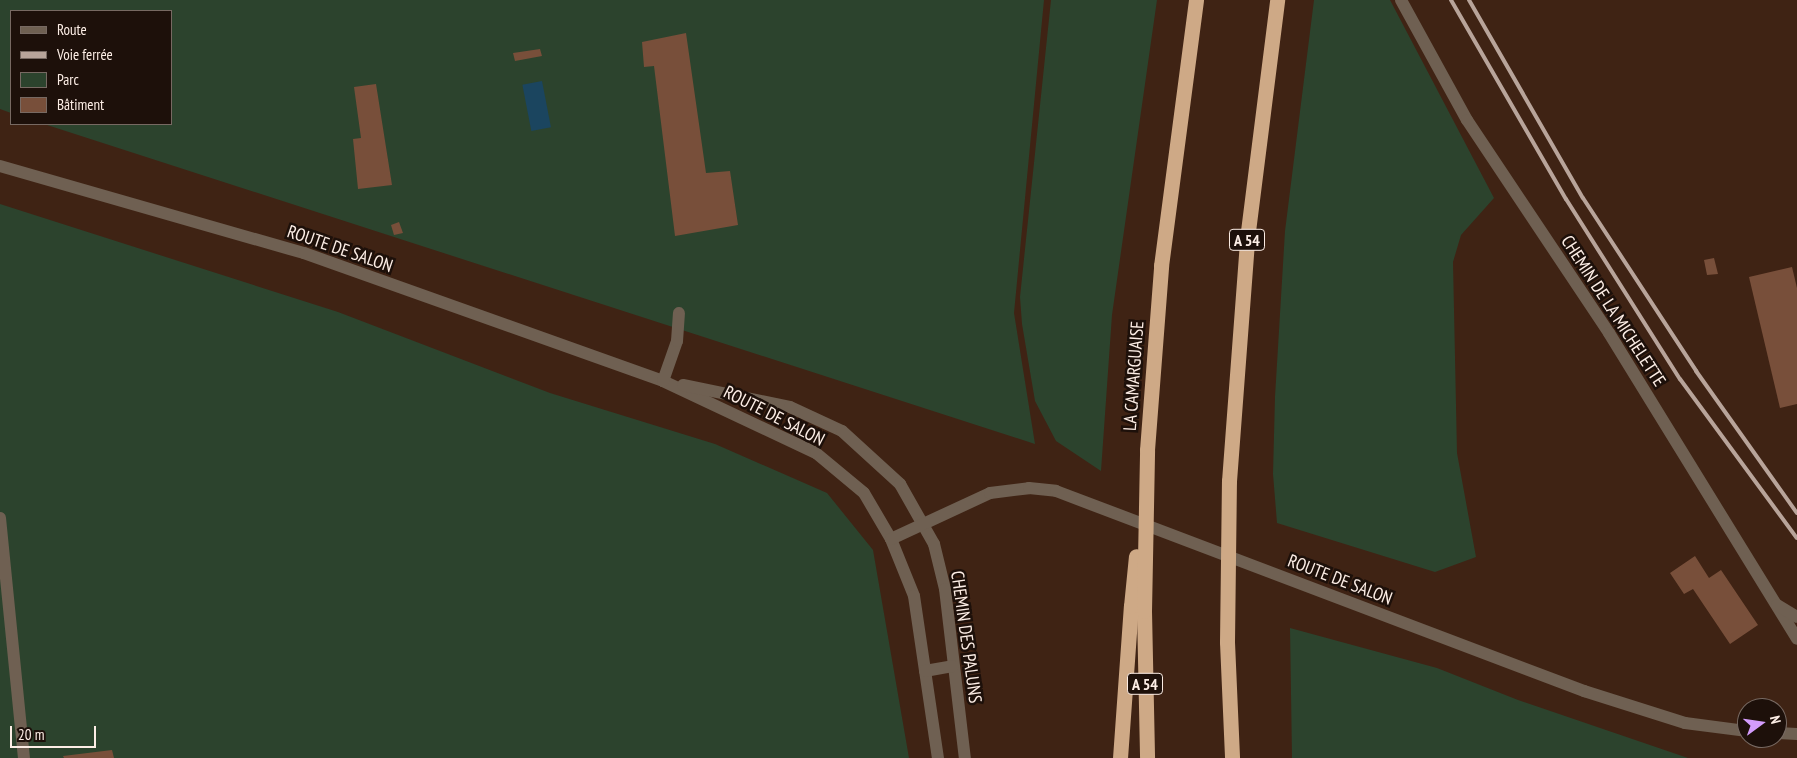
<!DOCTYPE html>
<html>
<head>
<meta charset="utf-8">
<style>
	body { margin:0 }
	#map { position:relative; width:1797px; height:758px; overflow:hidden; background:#3f2314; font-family:"PT Sans Narrow",sans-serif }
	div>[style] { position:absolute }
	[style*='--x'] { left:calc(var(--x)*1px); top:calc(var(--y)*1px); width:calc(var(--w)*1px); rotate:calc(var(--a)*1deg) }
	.green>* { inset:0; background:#2c432d }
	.water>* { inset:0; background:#1b455f; transform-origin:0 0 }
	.building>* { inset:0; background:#784f3a }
	.minor>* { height:12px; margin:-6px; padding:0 6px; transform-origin:6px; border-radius:6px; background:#6f6052 }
	.highway>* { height:15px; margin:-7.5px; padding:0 7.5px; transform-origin:7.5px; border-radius:7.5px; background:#cea986 }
	.rail>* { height:4px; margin:-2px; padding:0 2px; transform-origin:2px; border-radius:2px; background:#b8a49a }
	.highway-bridge>* { height:15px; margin:-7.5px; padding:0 7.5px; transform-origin:7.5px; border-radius:7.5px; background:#cea986 }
	span { translate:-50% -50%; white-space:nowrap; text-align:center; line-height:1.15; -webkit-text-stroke:5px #1d100a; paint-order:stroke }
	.shield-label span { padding:1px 4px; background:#1d100a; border:1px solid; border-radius:4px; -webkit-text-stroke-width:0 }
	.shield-label { font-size:16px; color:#fdeee6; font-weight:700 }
	.street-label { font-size:18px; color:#fdeee6 }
	.legend { position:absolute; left:10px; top:10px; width:162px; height:115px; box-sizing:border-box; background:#1d100a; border:1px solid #776962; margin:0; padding:6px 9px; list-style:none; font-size:15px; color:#fdeee6 }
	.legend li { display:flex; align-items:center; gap:10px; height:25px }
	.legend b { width:25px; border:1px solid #776962 }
	.north { position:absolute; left:1737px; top:698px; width:50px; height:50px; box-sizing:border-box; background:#1d100a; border:1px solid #776962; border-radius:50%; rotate:76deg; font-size:14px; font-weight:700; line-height:20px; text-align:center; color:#fdeee6 }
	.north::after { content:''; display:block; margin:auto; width:18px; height:22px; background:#d39cfc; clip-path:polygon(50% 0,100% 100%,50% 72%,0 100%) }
	.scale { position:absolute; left:10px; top:726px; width:86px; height:22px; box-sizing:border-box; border:2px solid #fdeee6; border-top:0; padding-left:6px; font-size:15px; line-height:18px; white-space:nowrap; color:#fdeee6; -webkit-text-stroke:4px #1d100a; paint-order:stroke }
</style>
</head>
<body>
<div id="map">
	<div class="green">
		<div style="clip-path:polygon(0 0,1044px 0,1014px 313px,1035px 444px,44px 124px,171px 124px,171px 11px,11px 11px,11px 113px,0 109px)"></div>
		<div style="clip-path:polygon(1051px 0,1157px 0,1112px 315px,1101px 471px,1056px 441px,1035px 401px,1022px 324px,1020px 297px)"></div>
		<div style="clip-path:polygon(1314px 0,1390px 0,1494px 198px,1461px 235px,1453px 262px,1457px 453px,1476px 557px,1435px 572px,1277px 523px,1273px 474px,1275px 397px,1285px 231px)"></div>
		<div style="clip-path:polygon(0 204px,338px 312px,550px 393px,715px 444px,827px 493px,873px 550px,909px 758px,0 758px)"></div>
		<div style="clip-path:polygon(1290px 628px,1437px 668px,1518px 700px,1688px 758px,1292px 758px)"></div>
	</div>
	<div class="water">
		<div style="left:542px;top:81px;width:47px;height:20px;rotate:79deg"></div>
	</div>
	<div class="building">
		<div style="clip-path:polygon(686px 33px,706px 173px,730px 171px,738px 225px,675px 236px,654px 66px,644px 67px,642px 42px)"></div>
		<div style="clip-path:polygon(540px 49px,542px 56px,515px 61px,513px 53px)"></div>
		<div style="clip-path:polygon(376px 84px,392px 185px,358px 189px,353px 139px,361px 138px,354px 87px)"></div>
		<div style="clip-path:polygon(399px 222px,403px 233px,394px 235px,391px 225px)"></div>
		<div style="clip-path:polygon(1714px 258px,1718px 274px,1707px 275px,1704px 260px)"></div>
		<div style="clip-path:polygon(1792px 267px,1797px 288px,1797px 404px,1780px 408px,1749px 277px)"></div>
		<div style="clip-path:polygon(1695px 556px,1709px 578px,1721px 570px,1758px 625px,1730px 644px,1693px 589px,1684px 594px,1670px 573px)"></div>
		<div style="clip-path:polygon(112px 750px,114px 758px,64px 758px,63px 756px)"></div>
	</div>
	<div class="minor">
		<div style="--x:1401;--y:0;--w:137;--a:61.2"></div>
		<div style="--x:1467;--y:120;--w:256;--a:56.3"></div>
		<div style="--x:1609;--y:333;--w:359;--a:58.4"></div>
		<div style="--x:0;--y:166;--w:316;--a:16"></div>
		<div style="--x:304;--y:253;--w:381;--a:19.6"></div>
		<div style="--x:663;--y:381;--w:169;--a:25.2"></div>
		<div style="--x:816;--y:453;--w:62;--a:39.8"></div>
		<div style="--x:864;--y:493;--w:53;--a:59.6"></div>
		<div style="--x:891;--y:539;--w:61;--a:68"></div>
		<div style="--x:914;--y:596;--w:164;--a:81.6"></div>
		<div style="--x:663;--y:381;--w:42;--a:-70.7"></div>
		<div style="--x:677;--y:341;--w:28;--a:-86"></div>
		<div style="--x:683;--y:385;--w:109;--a:11.6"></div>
		<div style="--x:790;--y:407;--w:57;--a:24.8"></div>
		<div style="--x:842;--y:431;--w:79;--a:42.4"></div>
		<div style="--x:900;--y:484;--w:69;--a:60.5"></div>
		<div style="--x:934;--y:544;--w:46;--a:76.3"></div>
		<div style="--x:945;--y:589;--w:170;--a:83.3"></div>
		<div style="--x:0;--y:518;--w:241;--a:84.3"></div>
		<div style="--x:891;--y:539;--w:109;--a:-24.9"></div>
		<div style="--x:990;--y:493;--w:39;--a:-7"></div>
		<div style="--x:1029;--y:488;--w:27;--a:6"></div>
		<div style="--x:1056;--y:491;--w:565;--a:20.75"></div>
		<div style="--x:1584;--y:691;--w:106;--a:17.6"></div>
		<div style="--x:1685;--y:723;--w:63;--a:7.4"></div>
		<div style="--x:1777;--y:605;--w:23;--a:31"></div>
		<div style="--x:925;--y:671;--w:28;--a:-10"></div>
		<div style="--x:1777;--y:733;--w:20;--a:3"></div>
	</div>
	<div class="highway">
		<div style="--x:1147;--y:450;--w:185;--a:-85.6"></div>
		<div style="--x:1161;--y:266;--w:268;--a:-82.5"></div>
		<div style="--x:1229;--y:481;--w:243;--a:-85.7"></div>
		<div style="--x:1247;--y:239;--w:241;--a:-82.8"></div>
		<div style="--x:1144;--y:611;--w:147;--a:88.8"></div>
		<div style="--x:1227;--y:642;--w:116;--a:87.5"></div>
		<div style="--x:1120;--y:758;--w:152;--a:-85.9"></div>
	</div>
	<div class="rail">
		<div style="--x:1451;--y:0;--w:230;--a:60"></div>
		<div style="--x:1566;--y:199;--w:213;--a:57.7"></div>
		<div style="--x:1680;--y:379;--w:197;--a:53.7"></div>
		<div style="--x:1469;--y:0;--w:228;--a:60.1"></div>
		<div style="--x:1583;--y:198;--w:207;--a:56.8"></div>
		<div style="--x:1696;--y:371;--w:174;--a:54.6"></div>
	</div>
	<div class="highway-bridge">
		<div style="--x:1131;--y:606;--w:50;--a:-84.3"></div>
		<div style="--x:1144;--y:611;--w:161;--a:-88.9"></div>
		<div style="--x:1227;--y:642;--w:161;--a:-89.3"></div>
	</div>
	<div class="shield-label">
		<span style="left:1247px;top:240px">A 54</span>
		<span style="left:1145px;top:684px">A 54</span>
	</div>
	<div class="street-label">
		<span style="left:340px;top:249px;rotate:19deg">ROUTE DE SALON</span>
		<span style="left:1613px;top:311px;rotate:57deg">CHEMIN DE LA MICHELETTE</span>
		<span style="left:1134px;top:376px;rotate:-86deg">LA CAMARGUAISE</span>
		<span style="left:774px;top:416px;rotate:27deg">ROUTE DE SALON</span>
		<span style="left:1340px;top:580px;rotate:21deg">ROUTE DE SALON</span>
		<span style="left:966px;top:637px;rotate:82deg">CHEMIN DES PALUNS</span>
	</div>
	<ul class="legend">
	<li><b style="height:6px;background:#6f6052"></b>Route</li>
	<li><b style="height:6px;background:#b8a49a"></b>Voie ferrée</li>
	<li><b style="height:14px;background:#2c432d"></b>Parc</li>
	<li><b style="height:14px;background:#784f3a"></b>Bâtiment</li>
	</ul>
	<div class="north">N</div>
	<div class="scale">20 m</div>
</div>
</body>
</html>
